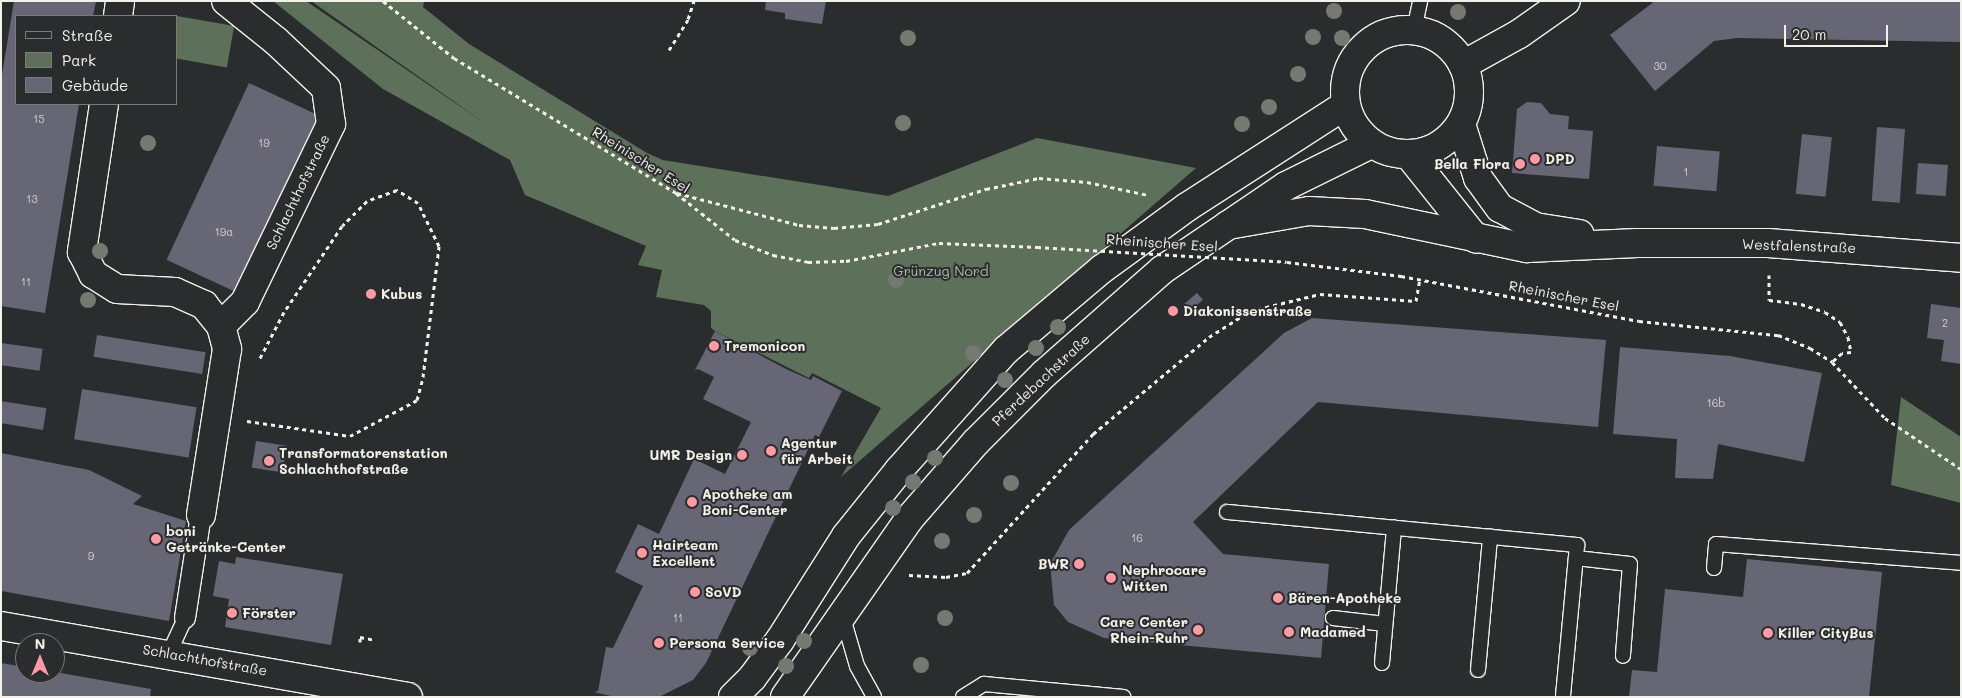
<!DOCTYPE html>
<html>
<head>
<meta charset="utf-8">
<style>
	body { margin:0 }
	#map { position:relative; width:1962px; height:698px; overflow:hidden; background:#2a2d2e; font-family:Mali,sans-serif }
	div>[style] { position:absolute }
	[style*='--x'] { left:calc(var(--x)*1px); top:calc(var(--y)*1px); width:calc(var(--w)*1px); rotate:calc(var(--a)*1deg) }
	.green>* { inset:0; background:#5d7059; transform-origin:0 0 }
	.building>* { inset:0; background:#676675; transform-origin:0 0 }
	.path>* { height:3px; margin-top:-1.5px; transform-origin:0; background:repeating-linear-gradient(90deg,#f4f1e8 0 4px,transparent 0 8px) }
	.roads { filter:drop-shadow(1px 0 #f4f1e8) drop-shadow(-1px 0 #f4f1e8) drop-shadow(0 1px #f4f1e8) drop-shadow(0 -1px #f4f1e8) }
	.service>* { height:14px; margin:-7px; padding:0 7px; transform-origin:7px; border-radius:7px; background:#2a2d2e }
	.pedestrian>* { height:20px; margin:-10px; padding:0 10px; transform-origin:10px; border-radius:10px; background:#2a2d2e }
	.minor>* { height:28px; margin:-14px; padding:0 14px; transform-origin:14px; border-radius:14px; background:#2a2d2e }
	.secondary>* { height:28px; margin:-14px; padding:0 14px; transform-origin:14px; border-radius:14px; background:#2a2d2e }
	.secondary>.ring { margin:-14px; padding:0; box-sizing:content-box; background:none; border:28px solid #2a2d2e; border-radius:50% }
	.path-bridge>* { height:3px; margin-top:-1.5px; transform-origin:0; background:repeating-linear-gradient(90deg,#f4f1e8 0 4px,transparent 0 8px) }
	.trees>* { width:16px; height:16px; margin:-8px; border-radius:50%; background:#747971 }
	.dots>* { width:14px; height:14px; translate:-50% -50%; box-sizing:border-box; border:2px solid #2a2d2e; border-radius:50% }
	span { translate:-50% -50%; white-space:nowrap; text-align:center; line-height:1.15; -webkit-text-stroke:4px #2a2d2e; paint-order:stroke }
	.number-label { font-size:11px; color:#d1cecb }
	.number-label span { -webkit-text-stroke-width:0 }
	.poi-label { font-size:14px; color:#f4f1e8; font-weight:700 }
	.left { translate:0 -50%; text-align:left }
	.right { translate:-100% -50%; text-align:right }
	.street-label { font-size:14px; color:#f4f1e8 }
	.park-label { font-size:14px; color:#b0b7a8 }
	.frame { position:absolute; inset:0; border:2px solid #f4f1e8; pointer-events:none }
	.legend { position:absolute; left:15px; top:15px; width:162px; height:90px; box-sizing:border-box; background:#2a2d2e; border:1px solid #7b7b78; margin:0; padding:6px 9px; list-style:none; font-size:15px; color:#f4f1e8 }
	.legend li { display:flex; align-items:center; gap:10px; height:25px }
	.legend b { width:25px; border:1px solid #7b7b78 }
	.north { position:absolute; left:15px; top:633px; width:50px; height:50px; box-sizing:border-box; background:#2a2d2e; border:1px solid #7b7b78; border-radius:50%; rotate:0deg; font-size:14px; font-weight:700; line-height:20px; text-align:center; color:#f4f1e8 }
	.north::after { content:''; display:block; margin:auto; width:18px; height:22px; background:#ff9aa2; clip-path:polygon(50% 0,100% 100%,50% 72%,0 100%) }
	.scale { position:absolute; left:1784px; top:25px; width:104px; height:22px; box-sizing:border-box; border:2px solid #f4f1e8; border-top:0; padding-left:6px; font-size:15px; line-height:18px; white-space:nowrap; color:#f4f1e8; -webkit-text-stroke:4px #2a2d2e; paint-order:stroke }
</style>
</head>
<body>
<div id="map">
	<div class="green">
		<div style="clip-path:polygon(273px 1px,306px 1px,486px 124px,311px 1px,424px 1px,423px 7px,469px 44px,647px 153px,663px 160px,888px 196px,1037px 138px,1196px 168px,841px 477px,881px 408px,812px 373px,809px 378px,715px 331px,711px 328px,711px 311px,704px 305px,656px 297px,662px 270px,638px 265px,646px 246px,525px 195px,510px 160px,383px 89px)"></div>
		<div style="left:177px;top:16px;width:58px;height:42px;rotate:10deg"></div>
		<div style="clip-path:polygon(1901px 397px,1961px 437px,1961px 503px,1891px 485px)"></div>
	</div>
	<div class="building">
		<div style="clip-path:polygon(14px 1px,96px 1px,93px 16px,16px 16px,16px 104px,79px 104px,45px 313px,1px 306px,1px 81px)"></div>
		<div style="clip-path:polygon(766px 1px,826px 1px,822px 24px,785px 19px,785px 13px,765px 10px)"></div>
		<div style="clip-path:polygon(1655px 1px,1961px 1px,1961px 42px,1737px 38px,1714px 41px,1655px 91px,1610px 35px)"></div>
		<div style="left:249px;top:83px;width:78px;height:195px;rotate:25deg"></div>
		<div style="clip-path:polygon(1527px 102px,1541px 103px,1550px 114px,1569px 116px,1568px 129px,1593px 131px,1589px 179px,1512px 173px,1517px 109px)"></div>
		<div style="left:1877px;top:127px;width:28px;height:74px;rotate:4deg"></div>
		<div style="left:1802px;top:134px;width:30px;height:60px;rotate:6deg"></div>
		<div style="left:1657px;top:146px;width:63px;height:40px;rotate:5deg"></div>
		<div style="left:1918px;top:163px;width:30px;height:31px;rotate:4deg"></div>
		<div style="left:1197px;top:293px;width:9px;height:20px;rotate:49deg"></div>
		<div style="clip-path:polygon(1931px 304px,1961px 308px,1961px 364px,1941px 361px,1944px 340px,1927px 338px)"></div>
		<div style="clip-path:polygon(1312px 318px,1606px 340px,1598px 427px,1318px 402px,1193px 522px,1223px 554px,1329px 564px,1321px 658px,1104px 638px,1068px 622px,1054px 605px,1050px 564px,1069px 530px,1284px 333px)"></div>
		<div style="clip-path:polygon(715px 331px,786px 369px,811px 380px,813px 376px,842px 391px,819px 437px,815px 435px,706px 663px,693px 680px,659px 697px,615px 697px,594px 692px,598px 691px,606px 647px,613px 648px,643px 586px,615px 572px,638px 524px,659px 534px,694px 459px,725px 474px,751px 422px,703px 399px,714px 377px,698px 369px,695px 370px)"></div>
		<div style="left:97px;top:335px;width:110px;height:22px;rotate:9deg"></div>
		<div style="left:1px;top:343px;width:42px;height:22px;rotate:8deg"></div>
		<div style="clip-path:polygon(1620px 347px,1730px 356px,1822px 373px,1804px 462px,1718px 444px,1713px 479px,1675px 478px,1677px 439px,1613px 434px)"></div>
		<div style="left:82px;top:389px;width:116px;height:51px;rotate:9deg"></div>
		<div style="left:1px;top:401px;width:46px;height:22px;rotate:9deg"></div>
		<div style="left:256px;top:441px;width:31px;height:27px;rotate:9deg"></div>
		<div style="clip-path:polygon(1px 453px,89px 470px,142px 496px,133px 504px,186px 521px,169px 621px,1px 591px)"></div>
		<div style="clip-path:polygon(236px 557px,343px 574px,331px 645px,225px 627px,229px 599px,213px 596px,219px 561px,235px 564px)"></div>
		<div style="clip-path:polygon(1747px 559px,1882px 572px,1869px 697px,1629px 697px,1632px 670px,1657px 672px,1665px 589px,1743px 597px)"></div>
		<div style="clip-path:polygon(1px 663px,25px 667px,25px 673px,55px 672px,151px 689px,150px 697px,1px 697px)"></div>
	</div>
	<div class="path">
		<div style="--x:383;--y:1;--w:91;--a:38.8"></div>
		<div style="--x:454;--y:58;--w:260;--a:31.3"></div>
		<div style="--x:676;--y:193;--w:75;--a:38.5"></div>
		<div style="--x:735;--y:240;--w:41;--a:21.5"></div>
		<div style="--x:773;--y:255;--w:36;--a:11"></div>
		<div style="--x:808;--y:262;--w:38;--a:-2"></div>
		<div style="--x:846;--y:261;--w:95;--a:-11"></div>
		<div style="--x:939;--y:243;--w:98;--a:2.3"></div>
		<div style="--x:669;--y:50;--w:36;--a:-58"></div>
		<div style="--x:688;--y:19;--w:19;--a:-72"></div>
		<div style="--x:677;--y:193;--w:126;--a:14.7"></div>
		<div style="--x:799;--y:225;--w:35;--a:5"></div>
		<div style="--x:834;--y:228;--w:44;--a:-5.2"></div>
		<div style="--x:878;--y:224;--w:114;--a:-18"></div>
		<div style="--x:986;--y:189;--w:54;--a:-11.7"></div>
		<div style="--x:1039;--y:178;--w:48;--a:4.8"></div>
		<div style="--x:1087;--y:182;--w:62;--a:12"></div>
		<div style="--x:1287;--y:262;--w:115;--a:7"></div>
		<div style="--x:1401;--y:276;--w:242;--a:10.7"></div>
		<div style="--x:1639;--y:321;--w:140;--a:5.8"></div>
		<div style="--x:1778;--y:335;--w:35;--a:22"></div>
		<div style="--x:1810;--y:348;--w:26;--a:32"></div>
		<div style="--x:1832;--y:362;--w:77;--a:46.6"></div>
		<div style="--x:1885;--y:418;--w:92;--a:33.9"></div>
		<div style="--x:1769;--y:275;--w:25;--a:90"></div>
		<div style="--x:1769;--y:300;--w:32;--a:7"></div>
		<div style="--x:1801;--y:304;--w:25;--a:18"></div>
		<div style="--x:1825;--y:312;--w:18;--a:34"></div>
		<div style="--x:1840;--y:322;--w:17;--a:62"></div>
		<div style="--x:1848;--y:337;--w:15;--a:79"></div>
		<div style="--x:1851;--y:352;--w:9;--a:174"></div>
		<div style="--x:1842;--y:353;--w:13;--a:138"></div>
		<div style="--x:247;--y:421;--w:104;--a:8.3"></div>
		<div style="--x:350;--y:436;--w:76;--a:-28.2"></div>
		<div style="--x:417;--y:400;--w:24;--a:-75"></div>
		<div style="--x:423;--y:377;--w:132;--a:-83"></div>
		<div style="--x:439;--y:246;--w:48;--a:-116"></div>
		<div style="--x:418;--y:203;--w:25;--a:-148"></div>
		<div style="--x:397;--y:190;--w:32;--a:160"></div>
		<div style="--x:367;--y:201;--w:35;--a:135"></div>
		<div style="--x:342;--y:226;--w:104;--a:124"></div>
		<div style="--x:284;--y:312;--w:54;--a:117.5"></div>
		<div style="--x:909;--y:575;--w:37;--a:3"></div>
		<div style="--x:946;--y:577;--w:21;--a:-11"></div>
		<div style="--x:967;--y:573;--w:188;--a:-47.8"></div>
		<div style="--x:1093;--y:434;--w:151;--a:-39.9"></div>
		<div style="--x:1209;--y:337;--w:49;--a:-32.4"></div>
		<div style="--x:1250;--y:311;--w:72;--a:-13.7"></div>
		<div style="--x:1320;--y:294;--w:96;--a:4.2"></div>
		<div style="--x:1416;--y:301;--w:22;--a:-80"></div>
		<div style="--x:360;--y:642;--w:5;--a:-90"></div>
		<div style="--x:360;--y:637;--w:15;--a:11"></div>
	</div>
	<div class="roads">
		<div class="service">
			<div style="--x:1414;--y:30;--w:30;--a:-78"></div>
			<div style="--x:1227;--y:512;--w:352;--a:5.4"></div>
			<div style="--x:1577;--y:545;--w:153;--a:95.3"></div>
			<div style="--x:1576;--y:558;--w:54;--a:6.3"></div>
			<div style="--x:1630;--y:564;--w:92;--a:94.4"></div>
			<div style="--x:1714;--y:568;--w:24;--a:-85"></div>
			<div style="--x:1716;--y:544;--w:246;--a:4.4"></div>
			<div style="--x:843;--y:618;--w:50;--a:73.7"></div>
			<div style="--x:857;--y:666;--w:35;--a:61"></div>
			<div style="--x:1333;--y:618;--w:52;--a:6.6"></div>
			<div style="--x:169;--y:653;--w:38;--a:-65"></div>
			<div style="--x:1382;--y:663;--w:136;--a:-84.9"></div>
			<div style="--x:1478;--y:670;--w:134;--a:-84.8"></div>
			<div style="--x:963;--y:697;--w:25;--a:-32"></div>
			<div style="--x:984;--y:684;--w:140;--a:5.3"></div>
		</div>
		<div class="pedestrian">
			<div style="--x:185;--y:618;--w:104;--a:-81.2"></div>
		</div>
		<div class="minor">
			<div style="--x:118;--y:16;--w:15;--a:-82"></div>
			<div style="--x:104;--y:104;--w:150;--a:98.5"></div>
			<div style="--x:82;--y:252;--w:25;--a:63"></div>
			<div style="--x:93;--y:274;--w:28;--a:32"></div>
			<div style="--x:117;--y:289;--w:58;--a:3"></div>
			<div style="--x:175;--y:292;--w:32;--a:24"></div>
			<div style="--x:204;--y:305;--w:27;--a:51"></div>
			<div style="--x:221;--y:326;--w:24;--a:75"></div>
			<div style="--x:227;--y:349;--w:168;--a:98.9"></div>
			<div style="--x:1461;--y:124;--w:57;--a:72.5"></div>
			<div style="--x:1478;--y:178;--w:37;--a:54"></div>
			<div style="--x:1500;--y:208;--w:40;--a:28"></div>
			<div style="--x:1535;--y:227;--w:45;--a:9"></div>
			<div style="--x:1409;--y:155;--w:107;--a:51.4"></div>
			<div style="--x:1228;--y:225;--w:82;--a:-9.8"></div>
			<div style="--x:1309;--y:211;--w:56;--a:3.1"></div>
			<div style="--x:1365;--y:214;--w:166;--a:11.9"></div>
			<div style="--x:1527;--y:248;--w:110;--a:-2.6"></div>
			<div style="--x:1637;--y:243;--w:131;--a:0"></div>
			<div style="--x:1768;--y:243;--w:194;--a:4.4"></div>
			<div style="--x:221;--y:326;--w:34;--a:-45"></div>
			<div style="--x:245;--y:302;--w:198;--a:-64.2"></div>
			<div style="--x:331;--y:124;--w:36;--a:-98"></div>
			<div style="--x:326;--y:88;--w:69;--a:-136.8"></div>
			<div style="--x:276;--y:41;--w:64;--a:-141.3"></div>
			<div style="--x:1;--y:626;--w:413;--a:9.9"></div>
		</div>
		<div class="secondary">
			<div class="ring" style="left:1345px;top:30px;width:96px;height:96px"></div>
			<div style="--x:1463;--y:65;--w:64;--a:-29"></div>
			<div style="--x:1519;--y:34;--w:57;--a:-35.1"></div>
			<div style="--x:733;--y:697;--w:27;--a:-45"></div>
			<div style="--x:752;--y:678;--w:47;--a:-53.6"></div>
			<div style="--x:780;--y:640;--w:123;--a:-57.6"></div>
			<div style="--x:846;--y:536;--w:85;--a:-51.2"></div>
			<div style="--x:899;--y:470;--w:161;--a:-48.3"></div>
			<div style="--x:1006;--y:350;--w:126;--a:-40.2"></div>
			<div style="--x:1102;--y:269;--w:105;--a:-36.1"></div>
			<div style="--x:1187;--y:207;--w:188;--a:-32.8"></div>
			<div style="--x:785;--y:697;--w:217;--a:-55.1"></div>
			<div style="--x:909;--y:519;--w:102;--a:-49"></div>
			<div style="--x:976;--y:442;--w:96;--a:-45"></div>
			<div style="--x:1044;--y:374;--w:157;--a:-41.4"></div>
			<div style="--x:1162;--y:270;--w:150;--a:-34.1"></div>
			<div style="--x:1286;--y:186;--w:95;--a:-26.3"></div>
		</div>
	</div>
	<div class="path-bridge">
		<div style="--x:1037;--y:247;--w:250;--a:3.4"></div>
	</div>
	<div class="trees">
		<div style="left:1334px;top:11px"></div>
		<div style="left:1458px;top:12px"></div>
		<div style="left:1313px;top:37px"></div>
		<div style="left:908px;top:38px"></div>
		<div style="left:1342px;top:38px"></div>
		<div style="left:1298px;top:74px"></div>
		<div style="left:1269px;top:107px"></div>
		<div style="left:903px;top:123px"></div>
		<div style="left:1242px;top:124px"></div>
		<div style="left:148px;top:143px"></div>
		<div style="left:100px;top:251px"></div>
		<div style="left:896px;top:280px"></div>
		<div style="left:88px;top:300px"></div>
		<div style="left:1058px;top:327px"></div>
		<div style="left:1036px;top:348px"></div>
		<div style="left:973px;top:353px"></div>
		<div style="left:1005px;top:380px"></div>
		<div style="left:935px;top:458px"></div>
		<div style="left:913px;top:482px"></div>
		<div style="left:1011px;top:483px"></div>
		<div style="left:893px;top:508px"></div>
		<div style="left:974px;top:515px"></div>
		<div style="left:942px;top:541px"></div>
		<div style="left:945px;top:618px"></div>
		<div style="left:804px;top:641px"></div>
		<div style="left:750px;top:648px"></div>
		<div style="left:921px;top:665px"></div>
		<div style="left:786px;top:666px"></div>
	</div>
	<div class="dots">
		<div style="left:1535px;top:159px;background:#ff9aa2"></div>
		<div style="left:1520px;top:164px;background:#ff9aa2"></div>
		<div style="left:371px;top:294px;background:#ff9aa2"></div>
		<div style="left:1173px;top:311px;background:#ff9aa2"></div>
		<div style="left:714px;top:346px;background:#ff9aa2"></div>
		<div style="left:771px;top:451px;background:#ff9aa2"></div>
		<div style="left:742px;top:455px;background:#ff9aa2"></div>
		<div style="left:269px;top:461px;background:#ff9aa2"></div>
		<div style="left:692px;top:502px;background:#ff9aa2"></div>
		<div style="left:156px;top:539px;background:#ff9aa2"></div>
		<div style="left:642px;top:553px;background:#ff9aa2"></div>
		<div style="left:1079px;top:564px;background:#ff9aa2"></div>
		<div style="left:1111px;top:578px;background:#ff9aa2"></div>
		<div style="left:695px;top:592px;background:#ff9aa2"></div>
		<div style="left:1278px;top:598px;background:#ff9aa2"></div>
		<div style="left:232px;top:613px;background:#ff9aa2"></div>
		<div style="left:1198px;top:630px;background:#ff9aa2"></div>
		<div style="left:1289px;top:632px;background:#ff9aa2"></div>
		<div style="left:1768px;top:633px;background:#ff9aa2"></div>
		<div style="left:659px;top:643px;background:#ff9aa2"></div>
	</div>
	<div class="number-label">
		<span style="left:1660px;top:66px">30</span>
		<span style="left:39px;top:119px">15</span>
		<span style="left:264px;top:143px">19</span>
		<span style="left:1686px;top:172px">1</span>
		<span style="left:32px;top:199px">13</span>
		<span style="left:224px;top:232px">19a</span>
		<span style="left:26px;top:282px">11</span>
		<span style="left:1945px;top:323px">2</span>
		<span style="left:1716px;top:403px">16b</span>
		<span style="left:1137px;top:538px">16</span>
		<span style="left:91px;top:556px">9</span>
		<span style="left:678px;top:618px">11</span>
	</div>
	<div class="poi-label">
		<span class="left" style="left:1545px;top:159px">DPD</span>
		<span class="right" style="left:1510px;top:164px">Bella Flora</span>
		<span class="left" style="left:381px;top:294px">Kubus</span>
		<span class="left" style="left:1183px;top:311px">Diakonissenstraße</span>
		<span class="left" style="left:724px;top:346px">Tremonicon</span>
		<span class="left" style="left:781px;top:451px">Agentur<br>für Arbeit</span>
		<span class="left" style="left:279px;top:461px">Transformatorenstation<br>Schlachthofstraße</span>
		<span class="right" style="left:732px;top:455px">UMR Design</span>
		<span class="left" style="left:702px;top:502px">Apotheke am<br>Boni-Center</span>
		<span class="left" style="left:166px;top:539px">boni<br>Getränke-Center</span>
		<span class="left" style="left:652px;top:553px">Hairteam<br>Excellent</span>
		<span class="right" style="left:1069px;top:564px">BWR</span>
		<span class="left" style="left:1122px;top:578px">Nephrocare<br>Witten</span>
		<span class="left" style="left:705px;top:592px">SoVD</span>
		<span class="left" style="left:1288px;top:598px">Bären-Apotheke</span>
		<span class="left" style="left:242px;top:613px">Förster</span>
		<span class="right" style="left:1188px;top:630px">Care Center<br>Rhein-Ruhr</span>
		<span class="left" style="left:1300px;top:632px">Madamed</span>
		<span class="left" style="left:1778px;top:633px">Killer CityBus</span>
		<span class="left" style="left:669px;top:643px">Persona Service</span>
	</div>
	<div class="street-label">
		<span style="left:641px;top:160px;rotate:32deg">Rheinischer Esel</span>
		<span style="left:298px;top:192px;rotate:-64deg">Schlachthofstraße</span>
		<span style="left:1162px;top:243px;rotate:4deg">Rheinischer Esel</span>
		<span style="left:1799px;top:246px;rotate:2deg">Westfalenstraße</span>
		<span style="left:1564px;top:296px;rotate:11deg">Rheinischer Esel</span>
		<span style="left:1041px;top:380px;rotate:-43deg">Pferdebachstraße</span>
		<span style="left:205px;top:660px;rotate:10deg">Schlachthofstraße</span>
	</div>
	<div class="park-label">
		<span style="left:941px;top:271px">Grünzug Nord</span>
	</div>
	<div class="frame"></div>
	<ul class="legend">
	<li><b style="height:6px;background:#2a2d2e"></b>Straße</li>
	<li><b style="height:14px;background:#5d7059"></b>Park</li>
	<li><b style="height:14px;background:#676675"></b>Gebäude</li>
	</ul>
	<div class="north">N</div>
	<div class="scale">20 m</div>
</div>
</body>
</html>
